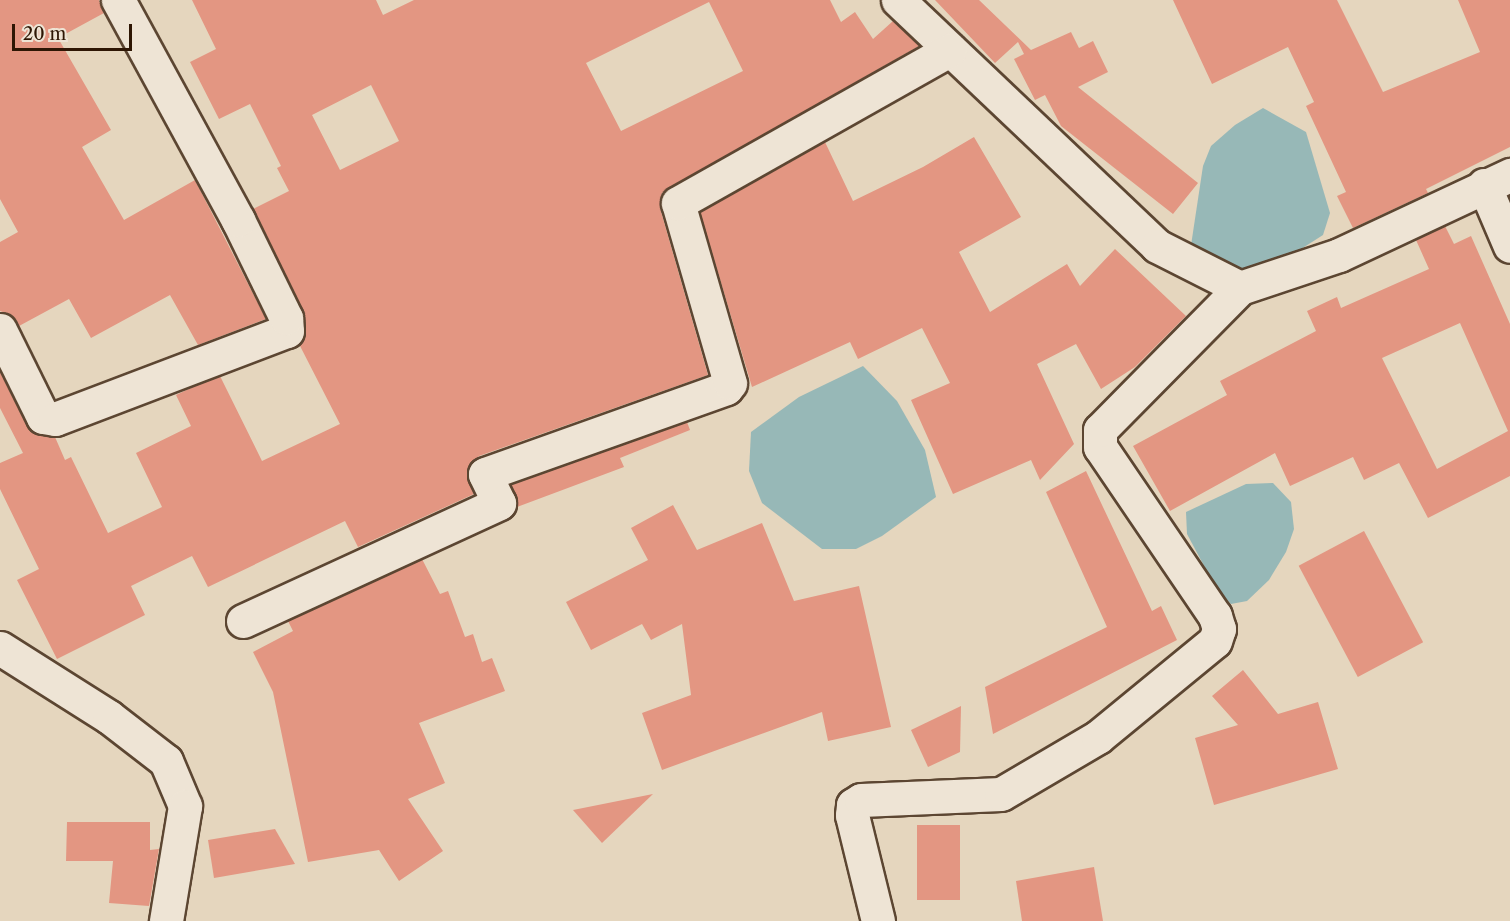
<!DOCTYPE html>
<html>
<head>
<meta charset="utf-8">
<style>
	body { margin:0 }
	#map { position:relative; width:1510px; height:921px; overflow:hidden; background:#e5d6be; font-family:"Libre Caslon Text",serif }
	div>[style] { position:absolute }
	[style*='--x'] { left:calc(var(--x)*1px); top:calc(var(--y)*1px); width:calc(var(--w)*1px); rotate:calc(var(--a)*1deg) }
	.water>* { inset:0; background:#97b8b7 }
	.building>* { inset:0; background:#e39682; transform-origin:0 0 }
	.roads { filter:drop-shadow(2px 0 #5c4632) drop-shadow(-2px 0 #5c4632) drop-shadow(0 2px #5c4632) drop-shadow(0 -2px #5c4632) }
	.minor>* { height:33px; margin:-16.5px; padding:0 16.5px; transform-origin:16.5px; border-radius:16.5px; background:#eee4d5 }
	span { translate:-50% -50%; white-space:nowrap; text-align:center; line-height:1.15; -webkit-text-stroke:4.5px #eee4d5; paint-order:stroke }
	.scale { position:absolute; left:12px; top:24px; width:120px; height:27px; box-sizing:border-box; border:3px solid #2e1604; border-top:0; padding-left:8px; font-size:18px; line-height:21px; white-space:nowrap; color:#2e1604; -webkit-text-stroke:4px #eee4d5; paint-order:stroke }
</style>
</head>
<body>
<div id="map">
	<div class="water">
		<div style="clip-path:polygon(1263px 108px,1306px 132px,1330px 213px,1323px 235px,1276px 265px,1246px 274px,1190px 252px,1203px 166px,1211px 146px,1235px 125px)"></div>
		<div style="clip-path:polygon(863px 366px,897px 401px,925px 450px,936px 497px,882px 536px,856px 549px,822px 549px,762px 503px,749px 471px,751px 432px,799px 397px)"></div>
		<div style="clip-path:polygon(1273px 483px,1291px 502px,1294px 529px,1286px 552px,1269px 580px,1247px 601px,1231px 604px,1218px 592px,1187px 534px,1186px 512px,1246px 484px)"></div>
	</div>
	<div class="building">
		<div style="clip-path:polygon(0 0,99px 0,104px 13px,58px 38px,111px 130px,82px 147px,124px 220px,195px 180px,266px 319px,198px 345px,170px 295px,91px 338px,69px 299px,19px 326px,11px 315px,0 311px,0 242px,18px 232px,0 199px)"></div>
		<div style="clip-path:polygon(evenodd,192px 0,376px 0,383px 15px,414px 0,830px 0,841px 22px,855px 12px,873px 39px,893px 21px,919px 46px,662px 193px,660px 208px,708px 375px,479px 456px,467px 471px,474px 494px,358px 547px,345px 521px,208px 587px,192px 556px,131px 586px,145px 615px,57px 659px,17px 580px,39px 569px,0 489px,0 463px,23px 453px,0 408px,0 372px,31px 432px,55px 437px,65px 460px,71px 457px,108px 533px,162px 507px,136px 453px,191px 426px,176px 395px,193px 387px,220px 376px,262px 461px,340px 424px,299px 344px,306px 330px,303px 310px,253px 209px,289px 191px,277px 168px,281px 166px,250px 104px,219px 119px,190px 62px,216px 49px,192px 0,709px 2px,743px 71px,621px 131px,586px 63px,709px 2px,192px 0,371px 85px,399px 141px,340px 170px,312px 115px,371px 85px)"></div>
		<div style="clip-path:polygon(935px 0,979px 0,1031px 50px,1071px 32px,1079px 48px,1093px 41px,1108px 72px,1078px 87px,1198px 183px,1173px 214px,1061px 126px,1045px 95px,1035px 100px,1014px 59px,1024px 54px,1018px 42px,995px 63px)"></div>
		<div style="clip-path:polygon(1173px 0,1337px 0,1383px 92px,1480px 52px,1458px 0,1510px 0,1510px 147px,1426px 189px,1428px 193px,1353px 228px,1337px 196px,1346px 192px,1306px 106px,1314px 102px,1288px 47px,1212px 84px)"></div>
		<div style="clip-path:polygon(974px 137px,1021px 217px,959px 252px,990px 312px,1067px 264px,1080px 286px,1115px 249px,1186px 316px,1135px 367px,1101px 389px,1076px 344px,1037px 364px,1074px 444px,1040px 480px,1031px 460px,953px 494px,911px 400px,950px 383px,922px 328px,858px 359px,850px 342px,752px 387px,700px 212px,825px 142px,853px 201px,923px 167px)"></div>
		<div style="clip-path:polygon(evenodd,1445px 226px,1454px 244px,1471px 236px,1510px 324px,1510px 476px,1428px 518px,1399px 463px,1364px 480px,1353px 457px,1290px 486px,1275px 453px,1170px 511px,1133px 446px,1227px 395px,1220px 381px,1316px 331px,1307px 311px,1337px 297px,1341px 308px,1429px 269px,1416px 240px,1445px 226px,1460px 323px,1508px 431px,1437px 469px,1382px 358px,1460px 323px)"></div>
		<div style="clip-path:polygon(687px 422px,690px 430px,620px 458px,624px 467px,517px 507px,511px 485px)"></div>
		<div style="clip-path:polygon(1086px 471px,1152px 611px,1161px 606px,1177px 640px,993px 734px,985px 687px,1107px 627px,1046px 492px)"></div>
		<div style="clip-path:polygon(673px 505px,697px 550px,762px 523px,794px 601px,859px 586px,891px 727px,828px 741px,822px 712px,662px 770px,642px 713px,691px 695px,682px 624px,651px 640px,642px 624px,591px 650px,566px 602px,648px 560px,631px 528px)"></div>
		<div style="left:1364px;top:531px;width:126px;height:74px;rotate:62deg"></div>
		<div style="clip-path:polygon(422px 559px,440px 594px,448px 591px,465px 637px,473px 634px,482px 662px,492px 658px,505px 691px,419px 723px,445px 783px,408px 799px,443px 851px,399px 881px,379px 850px,308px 862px,273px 692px,253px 652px,293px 631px,288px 621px)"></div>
		<div style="clip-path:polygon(1243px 670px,1278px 714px,1318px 702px,1338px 769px,1214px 805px,1195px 738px,1238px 725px,1212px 696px)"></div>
		<div style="clip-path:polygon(961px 706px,960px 752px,928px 767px,911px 730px)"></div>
		<div style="clip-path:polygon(653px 794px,602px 843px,573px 810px)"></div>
		<div style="clip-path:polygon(67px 822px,150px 822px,150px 850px,159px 849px,149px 906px,109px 903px,113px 861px,66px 861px)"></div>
		<div style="left:917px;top:825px;width:43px;height:75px"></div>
		<div style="clip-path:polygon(275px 829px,295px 864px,214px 878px,208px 840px)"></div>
		<div style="clip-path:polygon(1094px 867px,1103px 921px,1022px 921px,1016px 881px)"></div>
	</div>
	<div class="roads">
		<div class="minor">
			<div style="--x:898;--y:0;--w:357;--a:43.5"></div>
			<div style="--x:1157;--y:246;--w:93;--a:26.8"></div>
			<div style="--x:1240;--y:288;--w:104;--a:-18.4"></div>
			<div style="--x:1339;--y:255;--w:189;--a:-25.1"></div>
			<div style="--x:1484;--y:185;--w:66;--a:66.9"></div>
			<div style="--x:0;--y:330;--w:97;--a:63.7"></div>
			<div style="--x:43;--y:417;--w:12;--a:9"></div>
			<div style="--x:55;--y:419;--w:248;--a:-20.8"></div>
			<div style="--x:287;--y:331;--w:13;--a:-94"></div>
			<div style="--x:286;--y:318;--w:109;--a:-116.1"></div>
			<div style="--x:238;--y:220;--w:251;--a:-118.6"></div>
			<div style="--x:243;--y:621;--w:282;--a:-24.7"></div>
			<div style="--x:499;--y:503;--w:32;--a:-116"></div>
			<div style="--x:485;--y:474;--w:256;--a:-19.6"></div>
			<div style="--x:726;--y:388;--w:6;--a:-51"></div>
			<div style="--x:730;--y:383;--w:187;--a:-106.1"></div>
			<div style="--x:678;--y:203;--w:312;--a:-29.4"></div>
			<div style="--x:0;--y:648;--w:129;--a:32.3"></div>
			<div style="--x:109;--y:717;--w:72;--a:37.7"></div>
			<div style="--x:166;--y:761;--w:49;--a:67.1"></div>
			<div style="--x:185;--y:806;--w:117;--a:99.4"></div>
			<div style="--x:878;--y:921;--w:109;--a:-103.8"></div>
			<div style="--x:852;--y:815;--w:10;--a:-84"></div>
			<div style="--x:853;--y:805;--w:9;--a:-32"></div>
			<div style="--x:861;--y:800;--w:140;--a:-2.5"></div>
			<div style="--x:1001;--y:794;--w:113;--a:-30.4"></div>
			<div style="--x:1098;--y:737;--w:151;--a:-39.4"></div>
			<div style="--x:1215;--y:641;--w:13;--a:-72"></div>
			<div style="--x:1219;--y:629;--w:14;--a:-107"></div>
			<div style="--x:1215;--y:616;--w:204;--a:-124.2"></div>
			<div style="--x:1100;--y:447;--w:17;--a:-90"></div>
			<div style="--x:1100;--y:430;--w:199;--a:-45.4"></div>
		</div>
	</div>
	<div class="scale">20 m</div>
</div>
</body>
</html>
